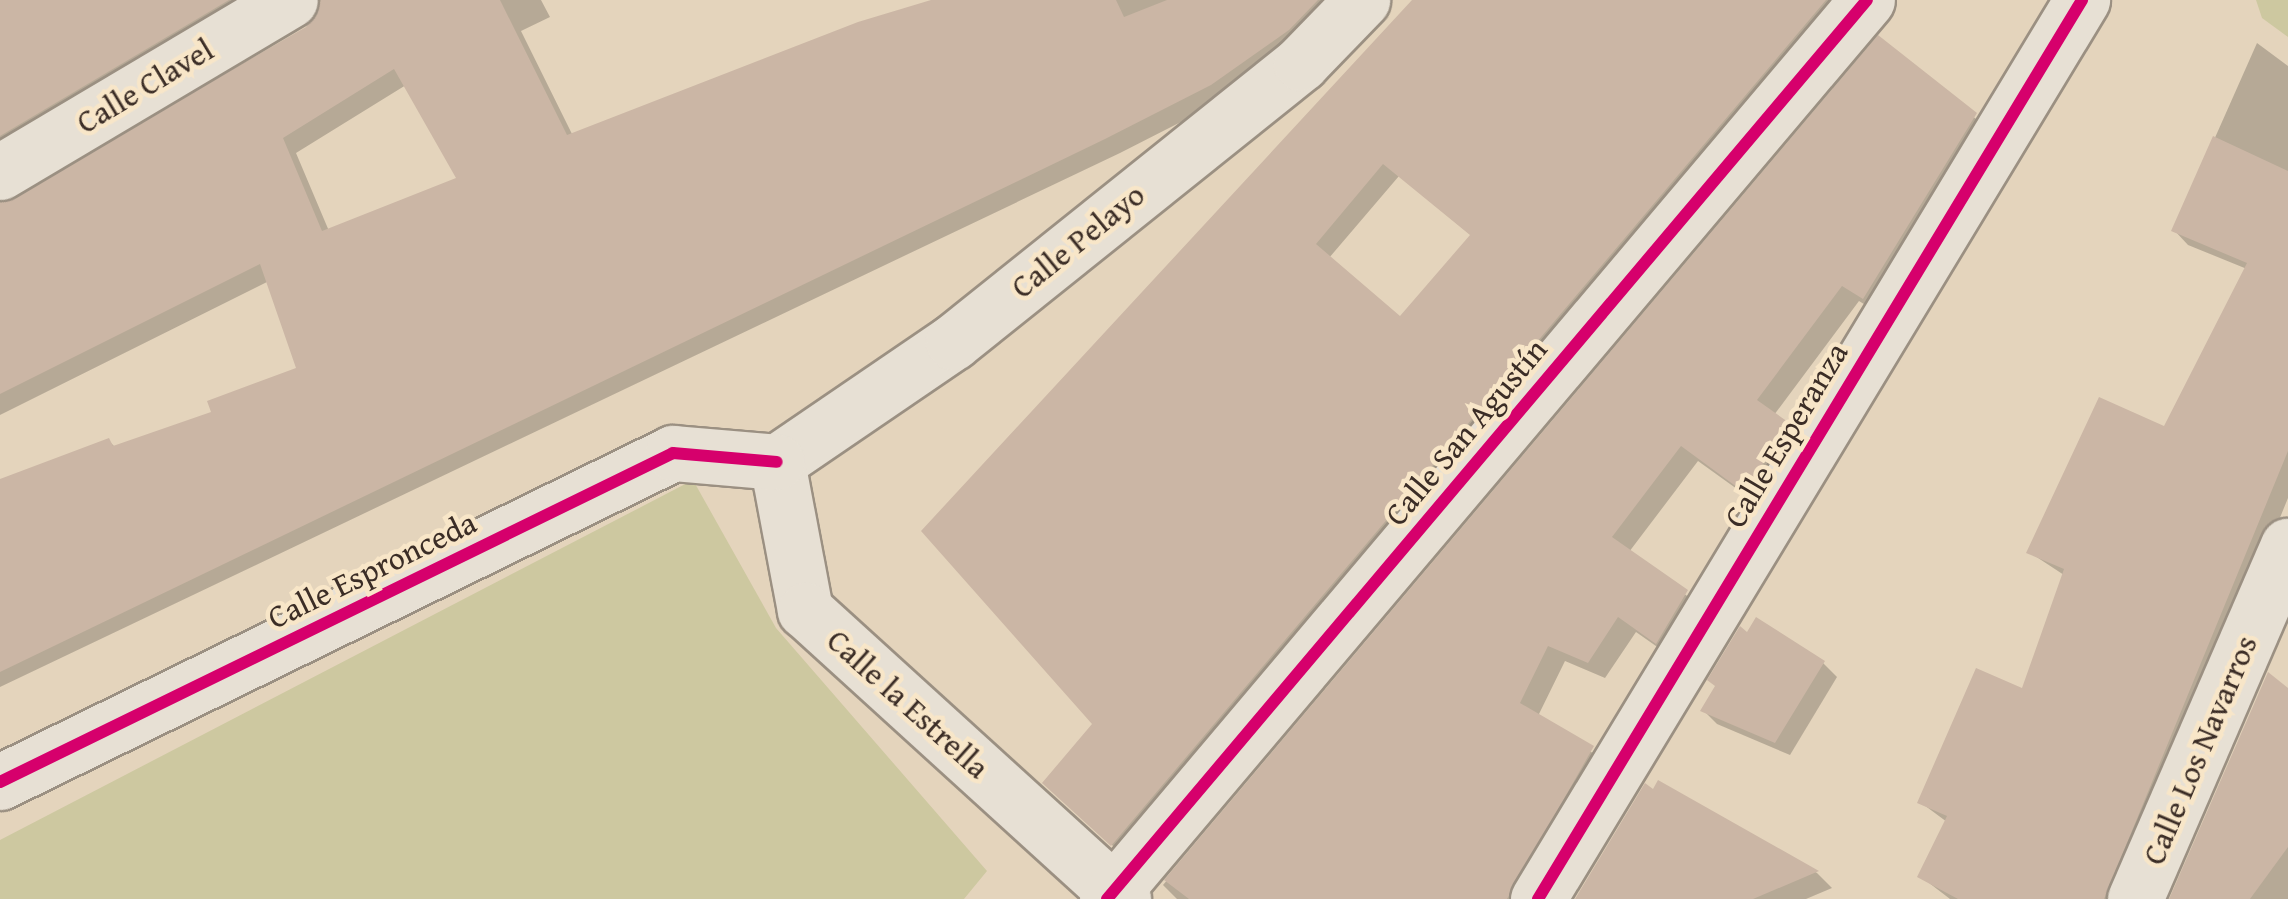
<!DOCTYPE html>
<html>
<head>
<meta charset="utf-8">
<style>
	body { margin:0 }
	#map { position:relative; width:2288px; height:899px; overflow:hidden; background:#e4d4bc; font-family:"Gentium Book Plus",serif }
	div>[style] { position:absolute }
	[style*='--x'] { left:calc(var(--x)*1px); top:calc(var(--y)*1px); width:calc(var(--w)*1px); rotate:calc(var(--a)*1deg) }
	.green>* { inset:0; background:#cdc8a0 }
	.shadow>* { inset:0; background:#0003 }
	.building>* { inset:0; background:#cbb6a5 }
	.roads { filter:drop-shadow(2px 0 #9b9082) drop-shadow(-2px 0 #9b9082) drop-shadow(0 2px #9b9082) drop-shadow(0 -2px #9b9082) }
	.minor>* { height:55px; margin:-27.5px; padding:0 27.5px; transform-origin:27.5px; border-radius:27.5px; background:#e7e0d4 }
	.cycleway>* { height:12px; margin:-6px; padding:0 6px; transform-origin:6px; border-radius:6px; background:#d6006c }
	span { translate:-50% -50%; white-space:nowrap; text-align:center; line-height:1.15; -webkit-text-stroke:9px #f8e6c8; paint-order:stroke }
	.street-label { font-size:32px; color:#3b2d26 }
</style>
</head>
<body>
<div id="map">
	<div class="green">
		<div style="clip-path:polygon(2256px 0,2288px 0,2288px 37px,2262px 18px)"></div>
		<div style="clip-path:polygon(693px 480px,776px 628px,987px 871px,964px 899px,0 899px,0 840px)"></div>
	</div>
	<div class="shadow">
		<div style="clip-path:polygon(0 0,267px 0,0 159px)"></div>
		<div style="clip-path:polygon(evenodd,320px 0,541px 0,550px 17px,521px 31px,573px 136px,940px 0,1347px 0,1226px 99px,1120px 153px,0 687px,0 481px,109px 441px,116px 448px,214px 413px,299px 370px,269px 281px,0 415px,0 202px,17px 201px,308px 29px,320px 15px,320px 0,406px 85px,460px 179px,329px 231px,296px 153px,406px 85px)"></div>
		<div style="clip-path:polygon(evenodd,1416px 0,1832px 0,1126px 858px,1060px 797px,1416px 0,1399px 176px,1472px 236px,1400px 320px,1329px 258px,1399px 176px)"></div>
		<div style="clip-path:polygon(1878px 39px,1992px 132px,1880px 314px,1859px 301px,1774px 415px,1802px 440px,1762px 507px,1698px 461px,1629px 552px,1703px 608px,1673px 658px,1636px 632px,1605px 678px,1565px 661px,1538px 716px,1609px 764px,1527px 899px,1177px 899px,1163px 885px)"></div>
		<div style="clip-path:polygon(2257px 43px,2288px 66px,2288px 498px,2125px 899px,1950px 899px,1920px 876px,1947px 822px,1920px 802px,2023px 691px,2064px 575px,2029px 552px,2165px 429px,2247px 269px,2188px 245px,2174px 230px)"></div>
		<div style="clip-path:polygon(1823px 663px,1837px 677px,1790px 755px,1717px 724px,1703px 710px,1717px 687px)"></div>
		<div style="clip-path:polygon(2288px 691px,2288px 899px,2172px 899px)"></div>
		<div style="clip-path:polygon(1659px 784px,1817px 873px,1832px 888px,1806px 899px,1577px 899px)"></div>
	</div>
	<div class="building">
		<div style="clip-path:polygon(0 0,229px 0,0 136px)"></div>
		<div style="clip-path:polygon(evenodd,321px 0,500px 0,567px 135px,858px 22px,931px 0,1116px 0,1124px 17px,1167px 0,1318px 0,1289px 30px,1211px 85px,1105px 139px,0 672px,0 479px,109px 438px,113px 446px,211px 412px,207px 401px,296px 368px,260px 264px,0 394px,0 203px,306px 27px,321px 0,394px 69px,456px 178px,322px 231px,283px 138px,394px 69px)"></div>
		<div style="clip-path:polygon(evenodd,1412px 0,1826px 0,1111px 846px,1042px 783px,1092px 724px,921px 531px,1412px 0,1383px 164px,1470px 235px,1400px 316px,1316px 244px,1383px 164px)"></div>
		<div style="clip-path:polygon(1878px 35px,1977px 113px,1863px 299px,1842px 286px,1757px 400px,1788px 422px,1745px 493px,1681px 446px,1612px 537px,1688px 590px,1656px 644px,1618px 617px,1588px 663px,1548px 646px,1520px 703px,1594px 746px,1507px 899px,1189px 899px,1164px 880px)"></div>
		<div style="clip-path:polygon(2213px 136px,2288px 171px,2288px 451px,2104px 899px,1958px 899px,1917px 877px,1947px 816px,1917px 803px,1976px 668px,2022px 688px,2064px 569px,2026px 553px,2099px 397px,2164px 426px,2247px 263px,2171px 231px)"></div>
		<div style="clip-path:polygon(1756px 617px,1825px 661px,1775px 743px,1700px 711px,1715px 686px,1707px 680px,1740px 626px,1747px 632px)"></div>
		<div style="clip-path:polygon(2268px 672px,2288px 688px,2288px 847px,2250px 899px,2169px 899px)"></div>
		<div style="clip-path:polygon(1658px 780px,1819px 871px,1753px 899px,1575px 899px,1645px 783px,1653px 789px)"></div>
	</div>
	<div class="roads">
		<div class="minor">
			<div style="--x:0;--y:172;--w:337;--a:-30.7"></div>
			<div style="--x:777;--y:462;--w:213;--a:-34.3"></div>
			<div style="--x:953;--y:342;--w:446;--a:-38.7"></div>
			<div style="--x:1301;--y:63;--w:88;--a:-45.9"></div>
			<div style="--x:777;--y:462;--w:151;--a:79.3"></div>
			<div style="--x:805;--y:610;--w:430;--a:42.3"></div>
			<div style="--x:0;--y:782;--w:749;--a:-26.05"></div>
			<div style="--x:673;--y:453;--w:104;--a:4.9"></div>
			<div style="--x:1107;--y:899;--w:1177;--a:-49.79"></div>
			<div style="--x:1538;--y:899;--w:1051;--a:-58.82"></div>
			<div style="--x:2135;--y:899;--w:385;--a:-66.6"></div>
		</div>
	</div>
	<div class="cycleway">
		<div style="--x:0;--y:782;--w:749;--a:-26.05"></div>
		<div style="--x:673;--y:453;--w:104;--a:4.9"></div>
		<div style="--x:1107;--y:899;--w:1177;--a:-49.79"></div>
		<div style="--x:1538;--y:899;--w:1051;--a:-58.82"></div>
	</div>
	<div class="street-label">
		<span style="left:145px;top:86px;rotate:-31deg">Calle Clavel</span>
		<span style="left:1078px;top:241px;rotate:-39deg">Calle Pelayo</span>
		<span style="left:1466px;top:432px;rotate:-50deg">Calle San Agustín</span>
		<span style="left:1786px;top:435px;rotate:-59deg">Calle Esperanza</span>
		<span style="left:372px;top:570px;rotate:-26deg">Calle Espronceda</span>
		<span style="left:908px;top:704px;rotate:42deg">Calle la Estrella</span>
		<span style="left:2200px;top:750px;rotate:-67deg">Calle Los Navarros</span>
	</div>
</div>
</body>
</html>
